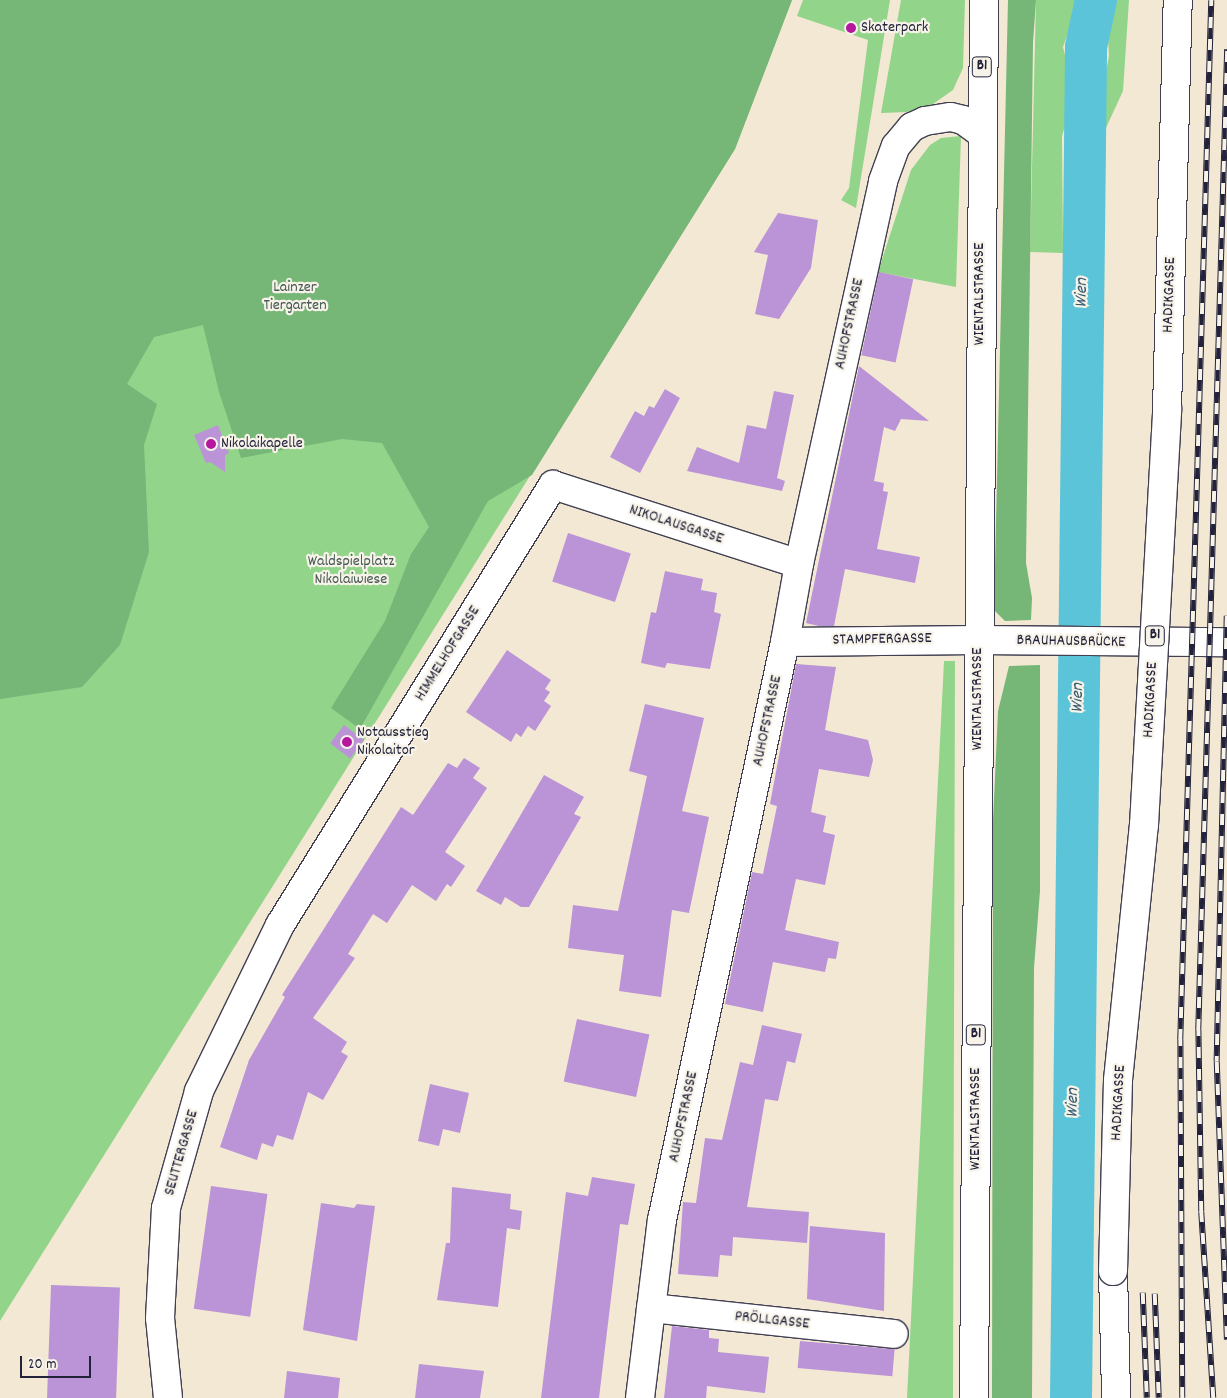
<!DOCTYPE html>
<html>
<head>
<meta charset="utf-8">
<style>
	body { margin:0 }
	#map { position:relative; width:1227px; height:1398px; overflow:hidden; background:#f3e8d3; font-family:Dekko,sans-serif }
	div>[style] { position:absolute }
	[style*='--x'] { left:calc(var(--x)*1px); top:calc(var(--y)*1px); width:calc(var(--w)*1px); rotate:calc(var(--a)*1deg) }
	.green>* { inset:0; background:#93d48b }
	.forest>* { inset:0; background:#76b677 }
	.river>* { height:42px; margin:-21px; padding:0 21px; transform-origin:21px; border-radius:21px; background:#5cc4d8 }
	.building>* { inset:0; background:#bb93d7; transform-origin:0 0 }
	.roads { filter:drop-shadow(1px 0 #414052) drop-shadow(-1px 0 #414052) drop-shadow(0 1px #414052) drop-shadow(0 -1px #414052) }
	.minor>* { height:28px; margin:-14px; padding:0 14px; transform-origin:14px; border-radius:14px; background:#fff }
	.major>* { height:28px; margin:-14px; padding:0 14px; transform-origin:14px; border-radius:14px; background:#fff }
	.rail>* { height:5.5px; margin-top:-2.75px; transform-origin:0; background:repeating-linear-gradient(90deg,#f7f3e8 0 11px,#22223b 0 22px); box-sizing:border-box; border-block:1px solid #22223b }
	.bridges { filter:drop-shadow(1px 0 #414052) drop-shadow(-1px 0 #414052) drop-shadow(0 1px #414052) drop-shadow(0 -1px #414052) }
	.major-bridge>* { height:28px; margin:-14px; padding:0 14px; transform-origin:14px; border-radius:14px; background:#fff }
	.dots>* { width:14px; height:14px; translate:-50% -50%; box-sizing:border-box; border:2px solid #f7f3e8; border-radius:50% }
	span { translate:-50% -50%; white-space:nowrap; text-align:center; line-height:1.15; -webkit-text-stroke:4.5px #f7f3e8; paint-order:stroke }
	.shield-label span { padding:1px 4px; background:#f7f3e8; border:1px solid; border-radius:4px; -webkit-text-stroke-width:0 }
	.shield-label { font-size:15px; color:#22223b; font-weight:700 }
	.poi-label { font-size:16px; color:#22223b }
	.left { translate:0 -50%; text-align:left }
	.park-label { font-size:16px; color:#445753 }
	.street-label { font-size:16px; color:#22223b }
	.water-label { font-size:18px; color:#365b72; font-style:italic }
	.scale { position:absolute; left:20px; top:1356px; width:71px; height:22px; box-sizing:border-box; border:2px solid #22223b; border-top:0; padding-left:6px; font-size:15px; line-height:18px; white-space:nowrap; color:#22223b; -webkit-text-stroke:4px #f7f3e8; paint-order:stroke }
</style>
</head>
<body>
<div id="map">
	<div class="green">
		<div style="clip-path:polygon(0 0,792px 0,735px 149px,0 1321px)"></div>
		<div style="clip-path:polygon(803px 0,890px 0,856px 208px,841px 200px,849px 188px,868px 40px,797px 16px)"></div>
		<div style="clip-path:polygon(901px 0,965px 0,963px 68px,953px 90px,933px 104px,907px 112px,881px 113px)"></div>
		<div style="clip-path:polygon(1036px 0,1080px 0,1063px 47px,1070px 74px,1071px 106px,1062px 136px,1063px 253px,1030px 252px)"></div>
		<div style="clip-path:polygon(1114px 0,1129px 0,1123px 91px,1105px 130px,1099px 107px,1109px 56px,1108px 39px,1102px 27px)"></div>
		<div style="clip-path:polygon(961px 136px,956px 287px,878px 272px,911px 170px,930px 145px,941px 138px)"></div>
		<div style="clip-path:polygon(944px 661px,955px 661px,953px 1398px,907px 1398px)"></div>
	</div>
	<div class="forest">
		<div style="clip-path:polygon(0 0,792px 0,735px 149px,532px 475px,488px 501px,360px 729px,331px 708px,385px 621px,411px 554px,429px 527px,382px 443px,342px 439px,241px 458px,219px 392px,203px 325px,154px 337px,127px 384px,157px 404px,144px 445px,149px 552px,120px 645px,82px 687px,0 699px)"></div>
		<div style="clip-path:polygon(1008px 0,1036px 0,1033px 43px,1026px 563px,1032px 598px,1031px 620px,1005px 621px,994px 610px)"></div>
		<div style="clip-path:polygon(1040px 665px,1040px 891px,1034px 968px,1032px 1398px,992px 1398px,993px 821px,998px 711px,1009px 666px)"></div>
	</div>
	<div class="river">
		<div style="--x:1071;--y:1398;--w:1351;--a:-89.36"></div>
		<div style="--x:1086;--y:47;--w:48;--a:-78"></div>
	</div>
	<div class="building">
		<div style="clip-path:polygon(778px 213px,818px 220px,811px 268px,779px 319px,755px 314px,768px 255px,754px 252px)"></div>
		<div style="left:879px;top:272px;width:35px;height:85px;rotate:12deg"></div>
		<div style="clip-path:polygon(859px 366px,929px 421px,901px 419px,895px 431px,884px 427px,874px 481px,884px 483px,883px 491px,888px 492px,877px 549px,920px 557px,915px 583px,845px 569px,834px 626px,819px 626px,806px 623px)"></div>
		<div style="clip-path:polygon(665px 389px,680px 398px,640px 473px,610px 457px,635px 411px,644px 416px,649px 406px,654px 408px)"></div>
		<div style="clip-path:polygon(774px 391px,794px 395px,777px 478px,785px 481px,782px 491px,687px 471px,697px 447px,739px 463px,747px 425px,766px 429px)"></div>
		<div style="clip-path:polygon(218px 425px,229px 453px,225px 455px,225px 472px,210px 462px,206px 463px,194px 435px)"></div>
		<div style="left:568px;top:533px;width:66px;height:51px;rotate:18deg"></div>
		<div style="clip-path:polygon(665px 571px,703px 579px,701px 590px,717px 593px,714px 612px,721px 614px,710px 669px,667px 663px,665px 668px,641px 663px,651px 612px,656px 613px)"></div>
		<div style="clip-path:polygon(507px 650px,551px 680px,545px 689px,550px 692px,544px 701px,551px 706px,535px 731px,528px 726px,521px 737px,516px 733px,511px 742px,466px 712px)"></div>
		<div style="clip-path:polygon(796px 664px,836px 667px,825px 730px,868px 740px,873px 760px,869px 777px,819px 769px,811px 812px,826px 816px,823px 832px,835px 835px,825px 885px,796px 879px,785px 930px,839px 942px,836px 959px,828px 958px,825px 972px,773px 962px,763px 1012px,725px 1004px,752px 872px,763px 874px,777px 806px,770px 804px)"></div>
		<div style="clip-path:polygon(645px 704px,704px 718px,682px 811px,709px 817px,689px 913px,672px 910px,661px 997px,619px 991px,624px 955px,568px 948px,573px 905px,618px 911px,647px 776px,629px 771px)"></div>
		<div style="left:344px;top:725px;width:25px;height:23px;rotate:37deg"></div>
		<div style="clip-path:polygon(464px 758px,480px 768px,473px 778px,487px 788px,445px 852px,465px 866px,451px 887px,447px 884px,436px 901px,412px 885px,387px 923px,373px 914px,348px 954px,355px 958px,313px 1018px,347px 1042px,341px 1052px,348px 1056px,323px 1100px,308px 1092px,293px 1140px,277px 1135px,273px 1147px,262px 1143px,257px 1160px,220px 1147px,249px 1060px,285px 997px,282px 995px,401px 807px,413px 815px,448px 763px,457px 768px)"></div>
		<div style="clip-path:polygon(544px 775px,584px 797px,574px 814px,581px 817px,529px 907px,521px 907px,505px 897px,501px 905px,476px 891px)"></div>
		<div style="left:577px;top:1019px;width:74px;height:64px;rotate:12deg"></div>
		<div style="clip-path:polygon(762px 1025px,802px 1034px,795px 1063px,787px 1061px,778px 1101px,765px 1099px,747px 1207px,809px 1212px,807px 1243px,733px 1237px,732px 1256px,720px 1255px,718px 1277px,678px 1274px,683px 1202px,696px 1203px,705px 1138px,722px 1140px,740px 1062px,753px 1065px)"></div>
		<div style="clip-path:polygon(430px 1084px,469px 1093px,460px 1133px,443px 1129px,439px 1146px,418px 1141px)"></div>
		<div style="clip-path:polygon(592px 1177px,635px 1184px,628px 1225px,620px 1224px,599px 1398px,541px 1398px,566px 1192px,588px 1196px)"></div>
		<div style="left:211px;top:1186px;width:57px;height:124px;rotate:8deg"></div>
		<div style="clip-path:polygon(452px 1187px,511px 1194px,510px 1209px,522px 1211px,520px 1230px,507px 1228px,498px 1307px,437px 1300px,446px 1243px,450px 1243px)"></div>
		<div style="clip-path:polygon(321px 1203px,354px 1208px,357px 1204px,375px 1206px,357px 1341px,303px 1330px)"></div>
		<div style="clip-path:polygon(810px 1226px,885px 1233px,884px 1311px,807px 1299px)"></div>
		<div style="left:51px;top:1285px;width:69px;height:113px;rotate:2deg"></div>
		<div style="clip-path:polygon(672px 1326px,709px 1330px,709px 1338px,719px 1339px,718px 1352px,769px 1357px,765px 1393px,707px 1386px,706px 1398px,664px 1398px)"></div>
		<div style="left:800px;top:1341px;width:95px;height:27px;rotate:5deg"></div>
		<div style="clip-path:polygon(419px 1364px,484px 1371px,480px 1398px,415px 1398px)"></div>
		<div style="clip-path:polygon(287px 1371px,340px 1378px,338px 1398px,284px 1398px)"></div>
	</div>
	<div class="roads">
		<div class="minor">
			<div style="--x:785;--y:642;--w:193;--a:-0.6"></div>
			<div style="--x:651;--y:1308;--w:244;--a:6.1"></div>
			<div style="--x:168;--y:1398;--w:80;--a:-95.7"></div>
			<div style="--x:160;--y:1318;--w:110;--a:-86.9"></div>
			<div style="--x:166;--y:1208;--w:122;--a:-74.2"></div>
			<div style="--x:199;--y:1091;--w:185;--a:-64"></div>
			<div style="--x:280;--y:925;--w:518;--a:-58.18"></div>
			<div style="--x:553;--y:485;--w:258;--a:17.8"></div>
			<div style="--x:640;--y:1398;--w:179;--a:-83"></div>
			<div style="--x:662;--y:1220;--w:591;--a:-77.99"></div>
			<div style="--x:785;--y:642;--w:79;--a:-79.8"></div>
			<div style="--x:799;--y:564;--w:392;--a:-77.6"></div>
			<div style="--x:883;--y:181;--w:37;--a:-70"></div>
			<div style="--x:896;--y:146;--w:25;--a:-50"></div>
			<div style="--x:912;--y:127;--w:14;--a:-25"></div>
			<div style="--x:925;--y:121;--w:26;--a:-9"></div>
			<div style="--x:951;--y:117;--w:12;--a:14"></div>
			<div style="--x:963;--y:120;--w:22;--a:36"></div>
		</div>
		<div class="major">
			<div style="--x:978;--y:640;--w:249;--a:0.5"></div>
			<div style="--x:1113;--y:1271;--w:127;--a:88.6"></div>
			<div style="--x:974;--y:1398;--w:1398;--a:-89.59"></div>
		</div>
	</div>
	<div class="rail">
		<div style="--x:1227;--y:616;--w:446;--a:91.3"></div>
		<div style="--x:1217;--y:1062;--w:278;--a:87.9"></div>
		<div style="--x:1143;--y:1293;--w:105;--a:87.8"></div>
		<div style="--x:1155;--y:1294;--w:104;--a:87.8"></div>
		<div style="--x:1182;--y:1398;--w:358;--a:-90.3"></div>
		<div style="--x:1180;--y:1040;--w:1040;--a:-88.29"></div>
		<div style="--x:1213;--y:1398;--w:186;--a:-93.7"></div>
		<div style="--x:1201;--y:1212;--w:182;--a:-90.9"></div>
		<div style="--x:1198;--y:1030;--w:981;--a:-88.31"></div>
	</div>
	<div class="bridges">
		<div class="major-bridge">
			<div style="--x:1113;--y:1271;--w:191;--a:-88.5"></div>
			<div style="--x:1118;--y:1080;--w:256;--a:-84.2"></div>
			<div style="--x:1144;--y:825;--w:416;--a:-86.8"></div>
			<div style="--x:1167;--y:410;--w:410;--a:-88.5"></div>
		</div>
	</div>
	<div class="dots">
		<div style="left:851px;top:28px;background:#b5179e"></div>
		<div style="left:211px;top:444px;background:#b5179e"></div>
		<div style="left:347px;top:742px;background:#b5179e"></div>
	</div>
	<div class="shield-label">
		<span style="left:982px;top:67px">B1</span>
		<span style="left:1155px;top:636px">B1</span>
		<span style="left:976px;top:1035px">B1</span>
	</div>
	<div class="poi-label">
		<span class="left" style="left:861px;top:28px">Skaterpark</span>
		<span class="left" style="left:221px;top:444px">Nikolaikapelle</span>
		<span class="left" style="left:357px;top:742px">Notausstieg<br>Nikolaitor</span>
	</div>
	<div class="park-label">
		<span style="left:295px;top:297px">Lainzer<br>Tiergarten</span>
		<span style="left:351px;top:571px">Waldspielplatz<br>Nikolaiwiese</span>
	</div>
	<div class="street-label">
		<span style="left:980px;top:294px;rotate:-90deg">WIENTALSTRASSE</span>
		<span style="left:1170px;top:295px;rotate:-88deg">HADIKGASSE</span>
		<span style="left:850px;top:324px;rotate:-78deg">AUHOFSTRASSE</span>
		<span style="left:676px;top:525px;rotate:18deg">NIKOLAUSGASSE</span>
		<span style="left:882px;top:640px;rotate:-1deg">STAMPFERGASSE</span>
		<span style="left:1071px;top:642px;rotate:1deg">BRAUHAUSBRÜCKE</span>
		<span style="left:448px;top:654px;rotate:-58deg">HIMMELHOFGASSE</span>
		<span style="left:978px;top:699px;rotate:-90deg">WIENTALSTRASSE</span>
		<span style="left:1151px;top:700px;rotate:-87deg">HADIKGASSE</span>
		<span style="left:768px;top:721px;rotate:-78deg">AUHOFSTRASSE</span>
		<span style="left:1119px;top:1103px;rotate:-87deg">HADIKGASSE</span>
		<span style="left:684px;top:1117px;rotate:-78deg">AUHOFSTRASSE</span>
		<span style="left:976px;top:1119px;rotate:-90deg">WIENTALSTRASSE</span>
		<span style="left:182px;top:1153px;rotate:-74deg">SEUTTERGASSE</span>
		<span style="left:772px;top:1321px;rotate:6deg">PRÖLLGASSE</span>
	</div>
	<div class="water-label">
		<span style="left:1083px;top:293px;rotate:-89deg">Wien</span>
		<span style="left:1079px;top:698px;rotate:-89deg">Wien</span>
		<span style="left:1074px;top:1103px;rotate:-89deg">Wien</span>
	</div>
	<div class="scale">20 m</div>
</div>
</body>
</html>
